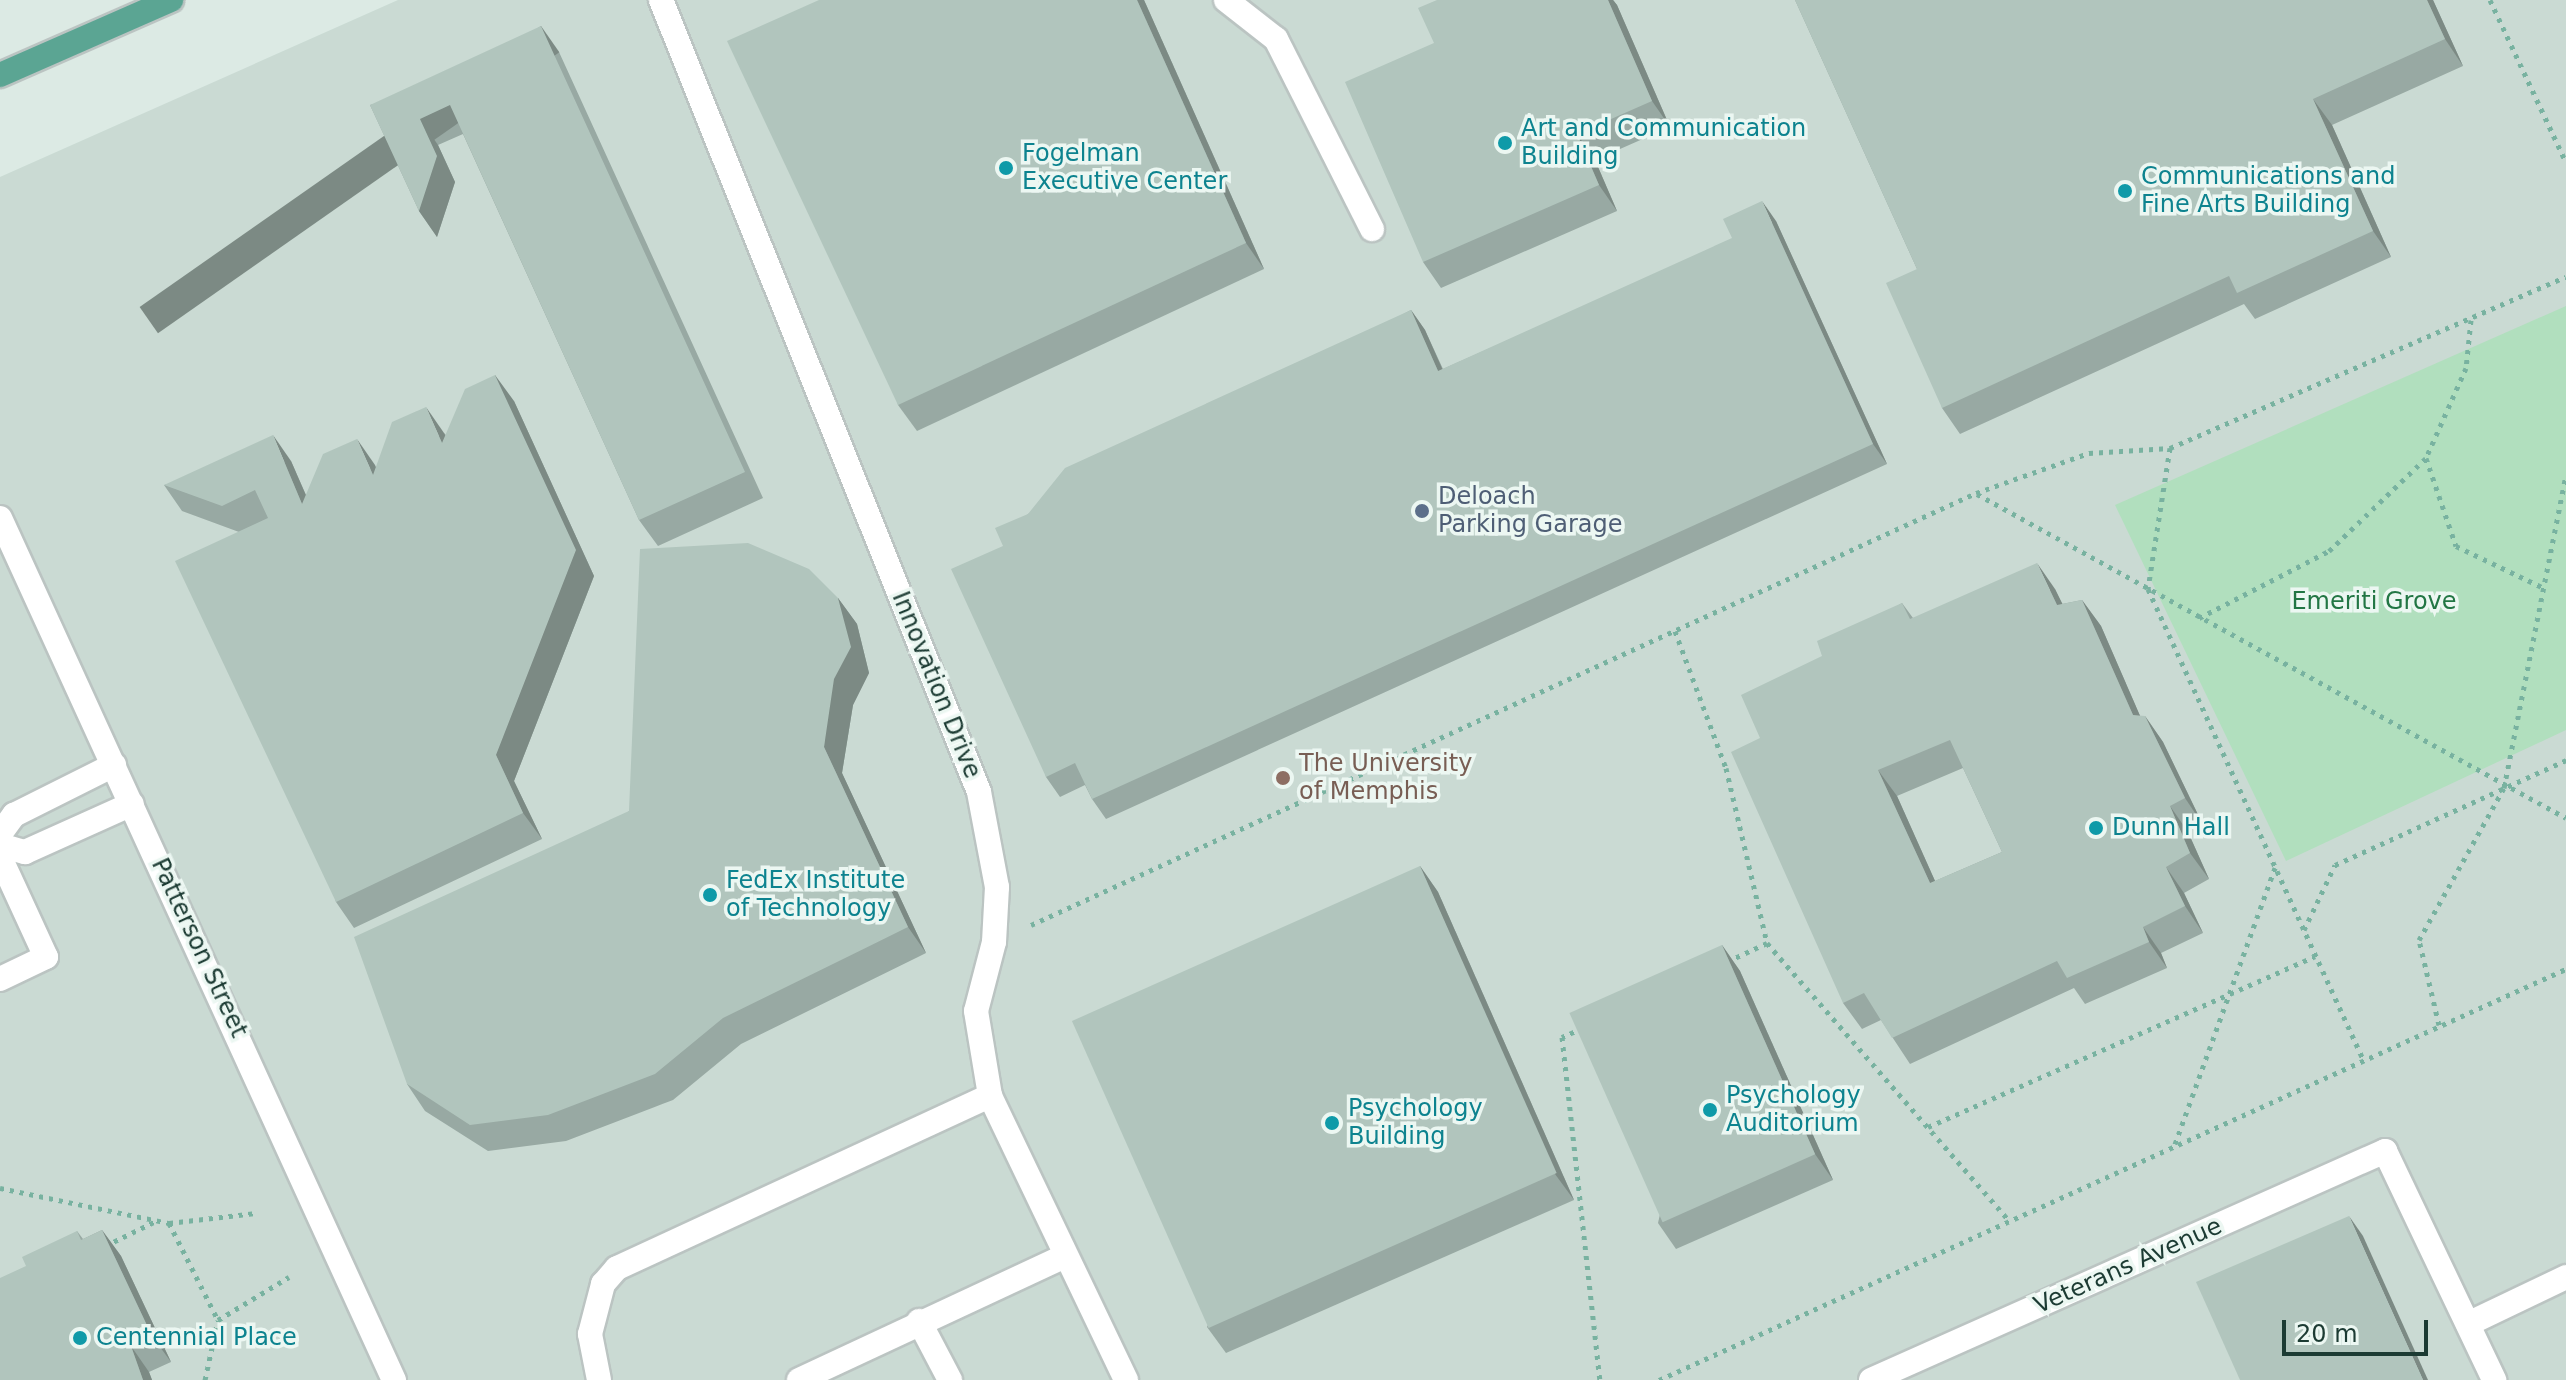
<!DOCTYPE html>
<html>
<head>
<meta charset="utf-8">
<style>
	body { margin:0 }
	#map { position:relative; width:2566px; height:1380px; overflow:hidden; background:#dceae4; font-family:"DejaVu Sans",sans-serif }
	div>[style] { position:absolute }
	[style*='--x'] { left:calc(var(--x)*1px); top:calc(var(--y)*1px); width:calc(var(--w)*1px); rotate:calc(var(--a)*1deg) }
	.built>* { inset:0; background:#cadad3 }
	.green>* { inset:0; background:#b1dfbe }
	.path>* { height:5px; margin-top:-2.5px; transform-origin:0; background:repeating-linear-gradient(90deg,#78b2a0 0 4px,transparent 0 10px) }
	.roads { filter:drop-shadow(2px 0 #bbc4c2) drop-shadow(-2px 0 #bbc4c2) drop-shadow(0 2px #bbc4c2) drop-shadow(0 -2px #bbc4c2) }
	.minor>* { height:24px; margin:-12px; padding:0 12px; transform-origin:12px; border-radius:12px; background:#fff }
	.major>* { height:24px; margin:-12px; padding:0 12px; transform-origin:12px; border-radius:12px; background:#5ba593 }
	.wall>* { inset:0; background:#98a9a3 }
	.shaded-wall>* { inset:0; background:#7c8a84; transform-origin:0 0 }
	.building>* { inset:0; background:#b1c5bd; transform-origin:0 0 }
	.dots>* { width:22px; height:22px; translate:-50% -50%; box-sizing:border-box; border:4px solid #ecf7f2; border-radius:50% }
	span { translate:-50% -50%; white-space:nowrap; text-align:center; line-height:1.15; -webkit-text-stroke:7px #ecf7f2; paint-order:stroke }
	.culture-label { font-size:24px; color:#0d838f }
	.left { translate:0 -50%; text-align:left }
	.service-label { font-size:24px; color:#4e5e75 }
	.park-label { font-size:24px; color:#227644 }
	.street-label { font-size:24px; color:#1c3b33 }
	.education-label { font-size:24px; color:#785e54 }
	.scale { position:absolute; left:2282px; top:1320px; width:146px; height:36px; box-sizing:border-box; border:4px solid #1c3b33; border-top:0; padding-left:10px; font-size:24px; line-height:28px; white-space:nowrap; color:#1c3b33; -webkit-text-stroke:6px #ecf7f2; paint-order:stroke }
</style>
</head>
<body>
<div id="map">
	<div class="built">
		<div style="clip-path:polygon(398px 0,2566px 0,2566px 1380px,0 1380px,0 177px)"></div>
	</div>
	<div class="green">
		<div style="clip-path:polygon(2566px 306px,2566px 730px,2286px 861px,2115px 505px)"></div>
	</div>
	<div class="path">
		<div style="--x:2490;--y:0;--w:179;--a:64.9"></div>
		<div style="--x:2471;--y:320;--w:48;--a:95.9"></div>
		<div style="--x:2466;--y:368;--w:98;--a:114"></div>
		<div style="--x:2426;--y:458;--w:93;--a:71.2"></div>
		<div style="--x:2456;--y:546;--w:95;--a:25.5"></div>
		<div style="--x:2170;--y:448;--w:143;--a:98.9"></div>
		<div style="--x:2148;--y:589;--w:517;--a:65.42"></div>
		<div style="--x:1977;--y:494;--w:672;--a:28.81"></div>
		<div style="--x:2199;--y:618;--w:146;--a:-27.3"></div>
		<div style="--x:2329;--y:551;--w:134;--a:-43.8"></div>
		<div style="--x:1675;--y:631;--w:146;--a:69.6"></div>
		<div style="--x:1726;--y:768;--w:180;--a:76.8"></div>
		<div style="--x:1767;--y:943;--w:45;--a:155.1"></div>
		<div style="--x:1031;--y:925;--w:1039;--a:-24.57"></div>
		<div style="--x:1976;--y:493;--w:120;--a:-19.5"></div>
		<div style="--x:2089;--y:453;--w:81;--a:-3.5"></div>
		<div style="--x:2170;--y:448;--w:431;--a:-23.4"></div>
		<div style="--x:2304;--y:930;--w:72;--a:-64.5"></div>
		<div style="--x:2335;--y:865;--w:254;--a:-24.4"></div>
		<div style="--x:1767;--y:943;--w:368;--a:48.9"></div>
		<div style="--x:2439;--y:1025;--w:87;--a:-103.2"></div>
		<div style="--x:2419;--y:940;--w:174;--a:-60.8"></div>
		<div style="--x:2504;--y:788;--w:320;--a:-78.8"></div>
		<div style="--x:1583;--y:1028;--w:23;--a:157"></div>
		<div style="--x:1562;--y:1037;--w:345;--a:83.7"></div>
		<div style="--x:1928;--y:1127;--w:423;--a:-23.8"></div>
		<div style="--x:2175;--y:1144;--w:294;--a:-70.1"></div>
		<div style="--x:0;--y:1188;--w:173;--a:11.7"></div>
		<div style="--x:169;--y:1223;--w:89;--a:-6.5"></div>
		<div style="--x:169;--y:1223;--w:109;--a:63.2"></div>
		<div style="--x:105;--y:1246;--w:59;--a:-26.1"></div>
		<div style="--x:205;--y:1380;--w:61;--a:-77.8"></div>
		<div style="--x:218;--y:1320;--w:83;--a:-31.2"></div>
		<div style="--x:1659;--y:1380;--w:996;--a:-24.38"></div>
	</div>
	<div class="roads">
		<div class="minor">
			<div style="--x:661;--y:0;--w:853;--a:68.12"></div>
			<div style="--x:979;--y:792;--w:97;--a:79.3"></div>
			<div style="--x:997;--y:887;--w:55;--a:93.1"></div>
			<div style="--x:994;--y:942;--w:71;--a:104.6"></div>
			<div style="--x:976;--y:1011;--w:86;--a:80.6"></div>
			<div style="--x:990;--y:1096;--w:315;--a:64.4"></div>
			<div style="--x:1226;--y:0;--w:63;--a:38"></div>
			<div style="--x:1276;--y:39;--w:213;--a:63.2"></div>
			<div style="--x:0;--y:518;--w:948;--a:65.44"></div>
			<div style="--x:0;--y:834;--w:24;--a:-54"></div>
			<div style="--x:14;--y:815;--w:112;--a:-26.6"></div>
			<div style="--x:0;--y:845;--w:26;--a:16"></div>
			<div style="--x:25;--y:852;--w:117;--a:-24.2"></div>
			<div style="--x:0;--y:857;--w:110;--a:65.3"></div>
			<div style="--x:46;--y:957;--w:51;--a:154.4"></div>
			<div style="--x:919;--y:1321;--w:67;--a:62.3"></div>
			<div style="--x:2468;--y:1324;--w:109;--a:-25.6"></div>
			<div style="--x:599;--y:1380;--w:47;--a:-101.1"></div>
			<div style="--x:590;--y:1334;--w:52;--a:-75.4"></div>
			<div style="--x:603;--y:1284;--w:21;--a:-49"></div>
			<div style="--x:617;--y:1268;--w:411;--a:-24.8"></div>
			<div style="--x:799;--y:1380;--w:293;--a:-25"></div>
			<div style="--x:1871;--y:1380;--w:563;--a:-24.01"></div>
			<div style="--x:2385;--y:1151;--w:254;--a:64.5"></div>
		</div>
		<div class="major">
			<div style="--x:0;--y:75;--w:187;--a:-23.7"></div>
		</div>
	</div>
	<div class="wall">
		<div style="clip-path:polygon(819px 0,1144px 0,1264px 269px,917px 431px,898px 405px)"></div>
		<div style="clip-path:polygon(1437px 0,1613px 0,1617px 5px,1670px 127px,1595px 160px,1617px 211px,1441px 288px,1423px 262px,1434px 43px)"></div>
		<div style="clip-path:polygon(1795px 0,2433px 0,2463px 66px,2332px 125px,2391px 257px,2255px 319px,2244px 304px,1960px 434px,1942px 408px,1917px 269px)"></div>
		<div style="clip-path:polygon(559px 52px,763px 498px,658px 546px,639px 520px,463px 134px,438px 145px,455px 182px,437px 237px,419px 211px,370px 105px)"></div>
		<div style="clip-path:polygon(1776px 221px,1887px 464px,1106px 819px,1092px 799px,1085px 785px,1060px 797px,1046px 777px,1003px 546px,1028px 514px,1411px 310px,1425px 330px,1443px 369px)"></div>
		<div style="clip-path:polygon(514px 401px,594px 576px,514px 781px,542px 839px,354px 928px,336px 902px,239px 532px,182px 511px,164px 485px,291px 461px,306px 495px,376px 467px,444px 433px,446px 435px)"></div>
		<div style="clip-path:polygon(evenodd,2055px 589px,2062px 604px,2082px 600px,2101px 626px,2140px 716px,2145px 716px,2163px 742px,2203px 825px,2188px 832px,2209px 879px,2184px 893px,2203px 933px,2161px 953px,2167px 968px,2085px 1004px,2074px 988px,1910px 1064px,1881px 1020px,1862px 1029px,1843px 1003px,1822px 656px,1902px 603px,1913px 618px,2055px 589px,1963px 768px,2002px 852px,1935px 881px,1897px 796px,1963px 768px)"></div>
		<div style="clip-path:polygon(838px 598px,857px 624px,869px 673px,853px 705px,842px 773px,926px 953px,741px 1044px,673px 1100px,566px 1141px,488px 1151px,425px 1111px,407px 1084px,629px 811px)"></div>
		<div style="clip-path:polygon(1420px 866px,1438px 892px,1574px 1200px,1226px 1353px,1207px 1327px)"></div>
		<div style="clip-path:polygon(1722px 945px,1740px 971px,1833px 1180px,1676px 1249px,1658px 1223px)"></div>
		<div style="clip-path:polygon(102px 1230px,121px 1256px,171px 1362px,149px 1372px,152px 1380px,0 1380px,77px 1231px,83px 1239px)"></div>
	</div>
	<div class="shaded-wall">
		<div style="clip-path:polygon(1137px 0,1144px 0,1264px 269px,1246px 243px)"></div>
		<div style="clip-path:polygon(1608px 0,1613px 0,1617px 5px,1670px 127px,1652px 101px)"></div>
		<div style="clip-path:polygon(2427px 0,2433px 0,2463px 66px,2445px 39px)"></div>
		<div style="left:541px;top:26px;width:32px;height:490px;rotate:55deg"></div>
		<div style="clip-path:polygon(2313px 99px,2332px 125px,2391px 257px,2373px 231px)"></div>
		<div style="clip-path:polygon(420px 119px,438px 145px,455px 182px,437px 237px,419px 211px)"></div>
		<div style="clip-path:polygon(1577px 134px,1595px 160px,1617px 211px,1599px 185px)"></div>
		<div style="clip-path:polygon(1762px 201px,1776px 221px,1887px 464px,1873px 444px)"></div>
		<div style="clip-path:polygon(1411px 310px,1425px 330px,1452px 391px,1438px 371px)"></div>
		<div style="clip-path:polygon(495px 375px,514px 401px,594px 576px,514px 781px,542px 839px,523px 813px,496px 755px)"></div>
		<div style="clip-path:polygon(426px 407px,444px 433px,461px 469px,442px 443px)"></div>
		<div style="clip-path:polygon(273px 435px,291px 461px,321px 530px,302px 504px)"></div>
		<div style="clip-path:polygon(357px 439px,375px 465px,391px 501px,373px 475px)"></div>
		<div style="clip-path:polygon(2037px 563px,2055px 589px,2076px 631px,2057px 605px)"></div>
		<div style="clip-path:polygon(838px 598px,857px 624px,869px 673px,853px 705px,842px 773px,926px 953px,908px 927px,824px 747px)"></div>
		<div style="clip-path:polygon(2082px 600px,2101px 626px,2151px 741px,2133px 715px)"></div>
		<div style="clip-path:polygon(2145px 716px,2163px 742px,2203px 825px,2185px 798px)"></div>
		<div style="clip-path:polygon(1878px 770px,1897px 796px,1948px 910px,1930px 883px)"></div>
		<div style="clip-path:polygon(2170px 806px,2188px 832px,2209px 879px,2190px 853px)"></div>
		<div style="clip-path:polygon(1420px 866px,1438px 892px,1574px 1200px,1555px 1174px)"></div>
		<div style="clip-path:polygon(2166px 867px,2184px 893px,2203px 933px,2185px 906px)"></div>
		<div style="clip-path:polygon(2143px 927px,2161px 953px,2167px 968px,2149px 942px)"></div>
		<div style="clip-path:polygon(1722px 945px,1740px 971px,1833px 1180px,1815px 1154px)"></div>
		<div style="clip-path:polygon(2349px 1216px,2363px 1236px,2428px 1380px,2423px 1380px)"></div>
		<div style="clip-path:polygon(102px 1230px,121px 1256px,171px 1362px,152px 1336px)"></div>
		<div style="clip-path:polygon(131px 1346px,149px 1372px,152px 1380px,143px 1380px)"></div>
	</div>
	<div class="building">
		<div style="clip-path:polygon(819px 0,1137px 0,1246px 243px,898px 405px,727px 41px)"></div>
		<div style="clip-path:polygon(1437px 0,1608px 0,1652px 101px,1577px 134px,1599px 185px,1423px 262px,1345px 82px,1434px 43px,1418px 8px)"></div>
		<div style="clip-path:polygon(1795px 0,2427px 0,2445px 39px,2313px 99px,2373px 231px,2237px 293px,2229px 276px,1942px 408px,1886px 283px,1917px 269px)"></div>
		<div style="clip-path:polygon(541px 26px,745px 472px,639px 520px,450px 105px,420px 119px,437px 156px,419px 211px,370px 105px)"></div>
		<div style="clip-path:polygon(1762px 201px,1873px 444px,1092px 799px,1075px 763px,1046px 777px,951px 569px,1003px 546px,995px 528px,1028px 514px,1065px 468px,1411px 310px,1438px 371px,1732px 238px,1723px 219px)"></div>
		<div style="clip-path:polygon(495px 375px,576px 550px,496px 755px,523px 813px,336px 902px,175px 561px,268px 518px,255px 490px,222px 506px,164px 485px,273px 435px,302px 504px,323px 454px,357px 439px,373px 475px,392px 422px,426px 407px,442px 443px,465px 389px)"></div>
		<div style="clip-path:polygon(748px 543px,809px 569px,838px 598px,851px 647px,834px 679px,824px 747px,908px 927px,723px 1018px,655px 1074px,548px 1115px,470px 1125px,407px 1084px,354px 937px,629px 811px,640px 549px)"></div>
		<div style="clip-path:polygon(evenodd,2037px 563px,2057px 605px,2082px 600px,2133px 715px,2145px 716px,2185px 798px,2170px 806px,2190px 853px,2166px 867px,2185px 906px,2143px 927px,2149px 942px,2067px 978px,2057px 961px,1892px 1038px,1864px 993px,1843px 1003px,1731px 752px,1760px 738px,1741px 695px,1822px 656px,1817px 641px,1902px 603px,1910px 619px,2037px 563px,1950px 740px,2002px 852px,1930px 883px,1878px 770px,1950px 740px)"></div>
		<div style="left:1420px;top:866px;width:336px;height:381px;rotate:66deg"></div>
		<div style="left:1722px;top:945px;width:229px;height:167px;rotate:66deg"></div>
		<div style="clip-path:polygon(2349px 1216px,2423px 1380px,2240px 1380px,2196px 1282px)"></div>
		<div style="clip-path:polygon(102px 1230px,152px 1336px,131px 1346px,143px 1380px,0 1380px,0 1278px,26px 1266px,22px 1257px,77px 1231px,81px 1240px)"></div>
	</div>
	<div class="dots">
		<div style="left:1505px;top:143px;background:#0f9aa8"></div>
		<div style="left:1006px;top:168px;background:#0f9aa8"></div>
		<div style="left:2125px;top:191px;background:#0f9aa8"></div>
		<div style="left:1422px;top:511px;background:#5c6f8a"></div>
		<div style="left:1283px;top:778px;background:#8d6e63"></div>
		<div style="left:2096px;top:828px;background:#0f9aa8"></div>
		<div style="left:710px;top:895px;background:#0f9aa8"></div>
		<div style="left:1710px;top:1110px;background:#0f9aa8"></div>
		<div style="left:1332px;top:1123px;background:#0f9aa8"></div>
		<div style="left:80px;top:1338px;background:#0f9aa8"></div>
	</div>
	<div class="culture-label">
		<span class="left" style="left:1521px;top:143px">Art and Communication<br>Building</span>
		<span class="left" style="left:1022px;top:168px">Fogelman<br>Executive Center</span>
		<span class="left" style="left:2141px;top:191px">Communications and<br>Fine Arts Building</span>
		<span class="left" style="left:2112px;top:828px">Dunn Hall</span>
		<span class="left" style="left:726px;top:895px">FedEx Institute<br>of Technology</span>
		<span class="left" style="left:1726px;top:1110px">Psychology<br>Auditorium</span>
		<span class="left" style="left:1348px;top:1123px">Psychology<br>Building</span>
		<span class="left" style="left:96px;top:1338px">Centennial Place</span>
	</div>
	<div class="service-label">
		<span class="left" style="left:1438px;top:511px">Deloach<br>Parking Garage</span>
	</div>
	<div class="park-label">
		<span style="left:2374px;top:602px">Emeriti Grove</span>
	</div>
	<div class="street-label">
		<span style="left:936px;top:685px;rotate:68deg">Innovation Drive</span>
		<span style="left:199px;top:948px;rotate:65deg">Patterson Street</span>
		<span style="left:2128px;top:1266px;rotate:-24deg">Veterans Avenue</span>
	</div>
	<div class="education-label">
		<span class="left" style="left:1299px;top:778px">The University<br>of Memphis</span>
	</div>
	<div class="scale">20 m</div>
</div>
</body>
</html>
